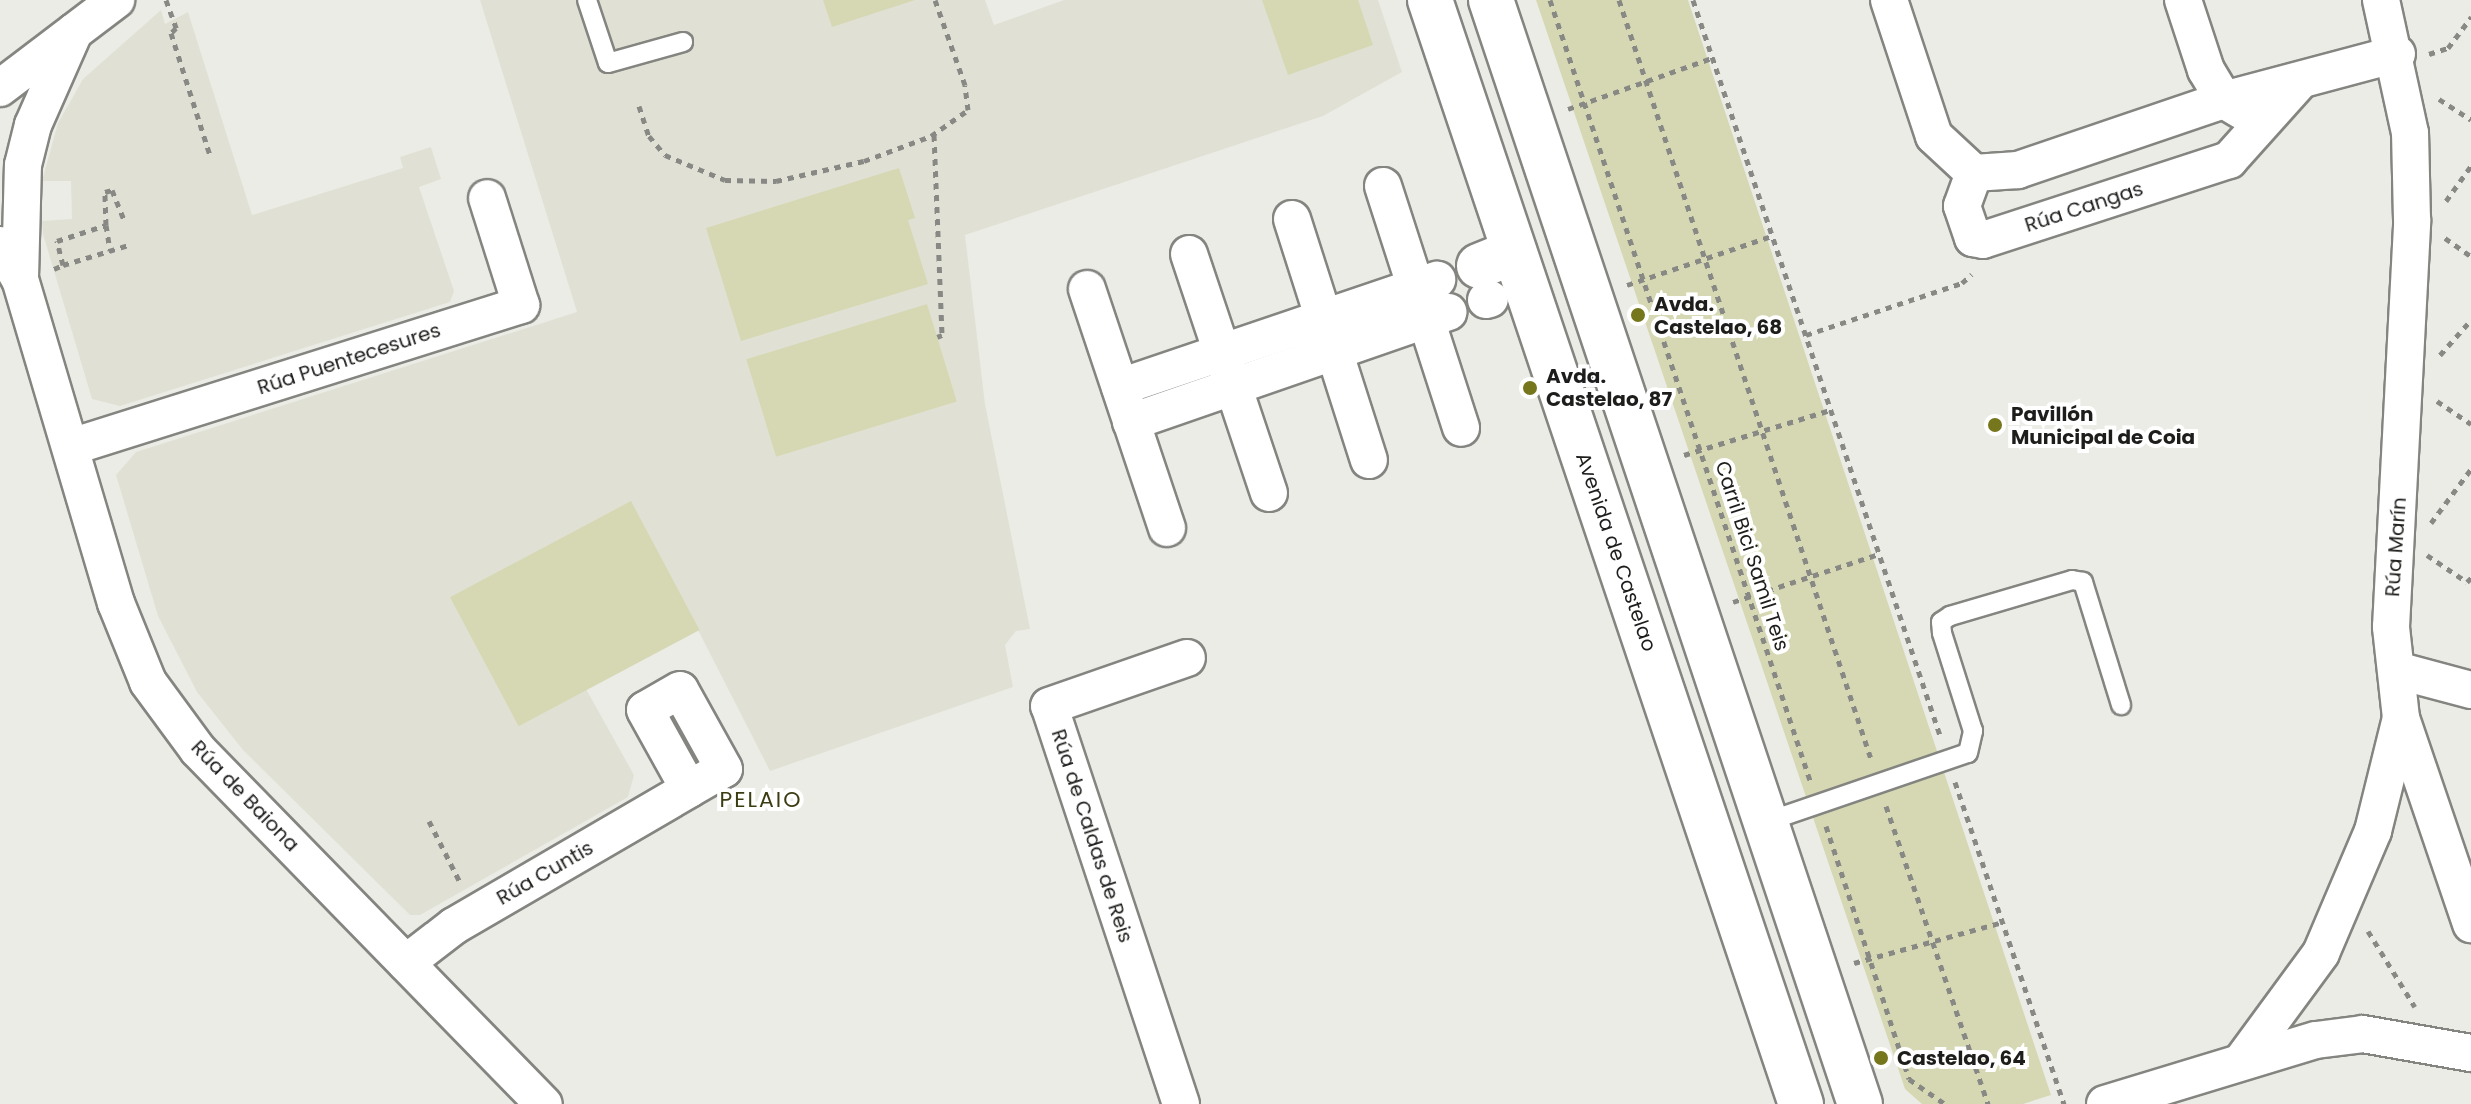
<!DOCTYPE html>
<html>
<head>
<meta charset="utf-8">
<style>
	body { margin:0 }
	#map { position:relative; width:2471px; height:1104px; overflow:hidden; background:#ecece7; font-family:Poppins,sans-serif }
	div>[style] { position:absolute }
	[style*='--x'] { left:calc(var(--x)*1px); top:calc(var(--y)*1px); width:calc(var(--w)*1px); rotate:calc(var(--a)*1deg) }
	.built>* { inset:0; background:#e0e1d4 }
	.green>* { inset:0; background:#d6d8b3; transform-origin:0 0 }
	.path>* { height:5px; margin-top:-2.5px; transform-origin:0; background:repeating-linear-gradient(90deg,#888884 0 6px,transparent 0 12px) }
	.roads { filter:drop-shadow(2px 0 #848580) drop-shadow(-2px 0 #848580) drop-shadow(0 2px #848580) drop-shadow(0 -2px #848580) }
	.lane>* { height:18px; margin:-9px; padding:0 9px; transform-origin:9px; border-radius:9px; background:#fff }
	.street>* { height:36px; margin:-18px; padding:0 18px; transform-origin:18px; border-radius:18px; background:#fff }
	.primary>* { height:44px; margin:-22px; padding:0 22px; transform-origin:22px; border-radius:22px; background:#fff }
	.dots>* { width:22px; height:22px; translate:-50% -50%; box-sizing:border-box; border:4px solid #fff; border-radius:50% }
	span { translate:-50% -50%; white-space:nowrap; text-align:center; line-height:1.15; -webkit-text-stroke:8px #fff; paint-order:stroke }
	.street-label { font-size:20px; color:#1d1d1b }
	.poi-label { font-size:20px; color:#1d1d1b; font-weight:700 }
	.left { translate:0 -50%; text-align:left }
	.neighbourhood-label { font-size:22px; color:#3c3c13; letter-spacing:2px }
</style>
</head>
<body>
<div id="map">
	<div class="built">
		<div style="clip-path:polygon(480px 0,985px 0,994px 25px,1064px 0,1378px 0,1402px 72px,1323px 116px,965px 235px,985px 404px,1030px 629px,1016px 631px,1005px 645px,1013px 687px,770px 771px,698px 630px,648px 650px,586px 689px,634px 775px,628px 797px,420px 915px,410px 915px,243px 750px,197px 692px,158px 616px,116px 475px,136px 452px,577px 312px)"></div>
		<div style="clip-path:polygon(161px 10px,165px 24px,188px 12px,252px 215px,403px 168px,400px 157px,431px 147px,441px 179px,419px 187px,454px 291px,450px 302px,120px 406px,92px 399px,43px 234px,42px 221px,72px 219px,71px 181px,42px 181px,58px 123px,83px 79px)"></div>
	</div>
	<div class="green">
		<div style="clip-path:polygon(823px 0,915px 0,832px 27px)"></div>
		<div style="clip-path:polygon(1262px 0,1358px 0,1373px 45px,1288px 75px)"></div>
		<div style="clip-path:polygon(1536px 0,1688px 0,2051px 1095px,2023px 1104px,1922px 1104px,1905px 1089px)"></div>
		<div style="clip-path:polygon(899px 168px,915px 218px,908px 220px,928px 284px,741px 341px,706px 228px)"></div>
		<div style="left:927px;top:304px;width:102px;height:189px;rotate:73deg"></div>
		<div style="left:631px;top:501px;width:146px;height:205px;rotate:62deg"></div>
	</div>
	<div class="path">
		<div style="--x:166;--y:0;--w:30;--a:70"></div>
		<div style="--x:176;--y:28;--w:7;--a:135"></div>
		<div style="--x:171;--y:33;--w:128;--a:72.3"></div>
		<div style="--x:1550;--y:0;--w:825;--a:71.57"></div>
		<div style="--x:1619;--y:0;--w:803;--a:71.63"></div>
		<div style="--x:1693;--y:0;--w:779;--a:71.43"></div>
		<div style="--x:2429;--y:54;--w:20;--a:-18"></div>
		<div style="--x:2448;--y:48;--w:39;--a:-53"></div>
		<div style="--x:2439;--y:99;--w:38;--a:33"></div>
		<div style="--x:639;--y:106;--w:32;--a:72"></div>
		<div style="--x:649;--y:136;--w:25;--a:50"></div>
		<div style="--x:665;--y:155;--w:65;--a:22.6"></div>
		<div style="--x:725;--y:180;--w:51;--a:1.1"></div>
		<div style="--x:776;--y:181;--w:90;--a:-12.8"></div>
		<div style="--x:864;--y:161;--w:72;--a:-20.5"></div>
		<div style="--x:931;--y:136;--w:45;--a:-35.1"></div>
		<div style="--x:968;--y:110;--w:25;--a:-97"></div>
		<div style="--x:965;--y:85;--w:90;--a:-109.4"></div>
		<div style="--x:1568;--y:109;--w:153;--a:-19.5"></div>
		<div style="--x:934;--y:135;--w:200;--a:87.7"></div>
		<div style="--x:942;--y:335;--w:5;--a:158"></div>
		<div style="--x:2446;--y:201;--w:43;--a:-54.5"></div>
		<div style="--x:106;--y:225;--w:26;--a:81"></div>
		<div style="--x:2445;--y:238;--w:32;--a:35"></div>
		<div style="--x:63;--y:265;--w:69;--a:-16.9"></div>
		<div style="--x:54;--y:269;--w:10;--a:-24"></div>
		<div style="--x:63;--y:265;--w:25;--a:-104"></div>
		<div style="--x:57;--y:241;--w:52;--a:-18.1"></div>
		<div style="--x:106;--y:225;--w:33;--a:-92"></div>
		<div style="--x:105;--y:192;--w:7;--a:-16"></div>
		<div style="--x:112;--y:190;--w:35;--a:68"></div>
		<div style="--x:1627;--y:285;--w:153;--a:-18.7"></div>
		<div style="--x:1806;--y:335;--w:164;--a:-18.4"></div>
		<div style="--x:1962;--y:283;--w:13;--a:-42"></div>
		<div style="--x:2440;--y:355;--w:47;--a:-48.5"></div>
		<div style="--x:2437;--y:401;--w:41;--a:34.1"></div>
		<div style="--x:1684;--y:455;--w:153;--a:-17.1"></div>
		<div style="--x:2431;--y:523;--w:67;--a:-53.5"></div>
		<div style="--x:2427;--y:555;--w:48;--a:34"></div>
		<div style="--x:2467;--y:582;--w:6;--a:-45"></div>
		<div style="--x:1733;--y:602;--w:154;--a:-18.2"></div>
		<div style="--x:1955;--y:782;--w:340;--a:71.3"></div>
		<div style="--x:1886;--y:806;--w:315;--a:71.1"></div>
		<div style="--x:429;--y:821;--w:71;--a:63.1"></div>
		<div style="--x:1826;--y:826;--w:266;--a:71.8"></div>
		<div style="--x:1909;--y:1079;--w:44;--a:34.8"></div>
		<div style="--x:2368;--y:931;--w:89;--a:58.3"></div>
		<div style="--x:1854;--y:963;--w:155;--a:-15.4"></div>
	</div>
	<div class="roads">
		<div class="lane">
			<div style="--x:587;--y:0;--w:66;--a:71.6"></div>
			<div style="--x:608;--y:63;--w:78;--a:-15.6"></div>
			<div style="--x:1766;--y:822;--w:213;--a:-18.9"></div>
			<div style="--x:1968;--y:753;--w:23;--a:-77"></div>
			<div style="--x:1973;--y:731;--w:103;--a:-107.6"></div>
			<div style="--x:1942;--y:633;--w:11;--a:-95"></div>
			<div style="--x:1941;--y:622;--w:11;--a:-34"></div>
			<div style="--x:1950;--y:616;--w:127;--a:-16.4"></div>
			<div style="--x:2072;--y:580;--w:11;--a:10"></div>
			<div style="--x:2083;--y:582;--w:129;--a:72.8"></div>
		</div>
		<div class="street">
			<div style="--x:1889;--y:0;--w:143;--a:71.7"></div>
			<div style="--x:1934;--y:136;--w:54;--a:42.8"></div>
			<div style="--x:1974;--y:173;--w:44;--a:-3.9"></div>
			<div style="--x:2018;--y:170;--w:218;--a:-18.8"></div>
			<div style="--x:2224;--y:100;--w:179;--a:-14.9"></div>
			<div style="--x:2183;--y:0;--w:74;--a:71.8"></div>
			<div style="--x:2206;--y:70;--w:35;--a:59"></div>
			<div style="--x:2224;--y:100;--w:21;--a:31"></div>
			<div style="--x:0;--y:88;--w:146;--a:-37.2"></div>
			<div style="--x:1974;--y:173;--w:35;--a:110"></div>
			<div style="--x:1962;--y:206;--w:34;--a:71"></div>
			<div style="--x:1973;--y:238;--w:10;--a:11"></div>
			<div style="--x:1983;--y:240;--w:259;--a:-18"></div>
			<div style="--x:2229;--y:160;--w:103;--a:-48.1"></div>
			<div style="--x:1383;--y:186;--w:254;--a:72.1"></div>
			<div style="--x:1292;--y:219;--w:253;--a:72.3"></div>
			<div style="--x:0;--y:245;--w:39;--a:60"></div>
			<div style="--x:20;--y:279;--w:338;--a:73.5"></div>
			<div style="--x:116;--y:603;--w:85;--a:67.9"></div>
			<div style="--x:148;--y:682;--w:84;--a:53.7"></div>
			<div style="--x:198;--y:750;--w:495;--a:45.7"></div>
			<div style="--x:1189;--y:254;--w:252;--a:71.5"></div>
			<div style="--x:20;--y:278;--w:113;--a:-88.5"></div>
			<div style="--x:23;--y:165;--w:41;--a:-76"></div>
			<div style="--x:33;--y:125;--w:102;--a:-66.2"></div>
			<div style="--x:1087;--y:289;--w:252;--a:71.5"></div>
			<div style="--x:1486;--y:300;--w:4;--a:-14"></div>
			<div style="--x:1120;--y:387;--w:335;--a:-18.7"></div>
			<div style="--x:1131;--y:422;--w:336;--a:-19.1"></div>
			<div style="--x:71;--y:447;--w:472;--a:-17.5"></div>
			<div style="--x:521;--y:305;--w:112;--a:-107.6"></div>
			<div style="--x:2396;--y:670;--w:78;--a:14.9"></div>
			<div style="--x:2401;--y:718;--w:218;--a:71.2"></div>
			<div style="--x:406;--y:963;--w:61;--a:-37.6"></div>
			<div style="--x:454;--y:926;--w:272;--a:-30.2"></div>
			<div style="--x:689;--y:789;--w:40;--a:-29.7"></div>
			<div style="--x:724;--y:769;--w:90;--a:-119.1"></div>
			<div style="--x:680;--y:690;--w:40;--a:150.3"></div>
			<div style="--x:645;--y:710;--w:90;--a:60.9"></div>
			<div style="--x:2244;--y:1058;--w:130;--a:-53.7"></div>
			<div style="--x:2321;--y:953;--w:133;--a:-66.9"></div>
			<div style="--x:2373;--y:831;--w:116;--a:-76.1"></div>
			<div style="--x:2401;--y:718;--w:92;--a:-96.3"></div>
			<div style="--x:2391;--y:627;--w:408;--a:-87"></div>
			<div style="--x:2412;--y:220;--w:87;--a:-91.3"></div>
			<div style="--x:2410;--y:133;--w:136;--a:-102.3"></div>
			<div style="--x:1181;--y:1104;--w:419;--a:-108.3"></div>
			<div style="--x:1049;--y:706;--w:146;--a:-19.2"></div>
			<div style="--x:2105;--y:1104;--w:220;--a:-16.9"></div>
			<div style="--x:2316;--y:1040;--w:47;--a:-7.3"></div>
			<div style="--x:2363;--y:1034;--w:110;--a:10"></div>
		</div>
		<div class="primary">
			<div style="--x:1430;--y:0;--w:1165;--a:71.43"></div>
			<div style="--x:1491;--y:0;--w:1164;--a:71.52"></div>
			<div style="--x:1479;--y:266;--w:38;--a:-22"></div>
		</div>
	</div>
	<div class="dots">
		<div style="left:1638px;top:315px;background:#76761c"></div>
		<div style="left:1530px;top:388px;background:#76761c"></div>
		<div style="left:1995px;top:425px;background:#76761c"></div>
		<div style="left:1881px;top:1058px;background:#76761c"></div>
	</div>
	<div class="street-label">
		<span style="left:2084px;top:207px;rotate:-18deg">Rúa Cangas</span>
		<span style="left:349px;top:359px;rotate:-18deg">Rúa Puentecesures</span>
		<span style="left:2396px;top:547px;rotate:-86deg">Rúa Marín</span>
		<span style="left:1616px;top:552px;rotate:71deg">Avenida de Castelao</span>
		<span style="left:1752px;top:556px;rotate:72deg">Carril Bici Samil Teis</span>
		<span style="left:245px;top:796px;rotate:46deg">Rúa de Baiona</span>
		<span style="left:1092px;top:836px;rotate:72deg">Rúa de Caldas de Reis</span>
		<span style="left:545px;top:873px;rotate:-30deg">Rúa Cuntis</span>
	</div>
	<div class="poi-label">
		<span class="left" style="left:1654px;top:316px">Avda.<br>Castelao, 68</span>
		<span class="left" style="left:1546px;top:388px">Avda.<br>Castelao, 87</span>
		<span class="left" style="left:2011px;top:426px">Pavillón<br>Municipal de Coia</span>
		<span class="left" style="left:1897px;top:1058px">Castelao, 64</span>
	</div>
	<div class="neighbourhood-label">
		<span style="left:761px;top:800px">PELAIO</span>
	</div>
</div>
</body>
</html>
